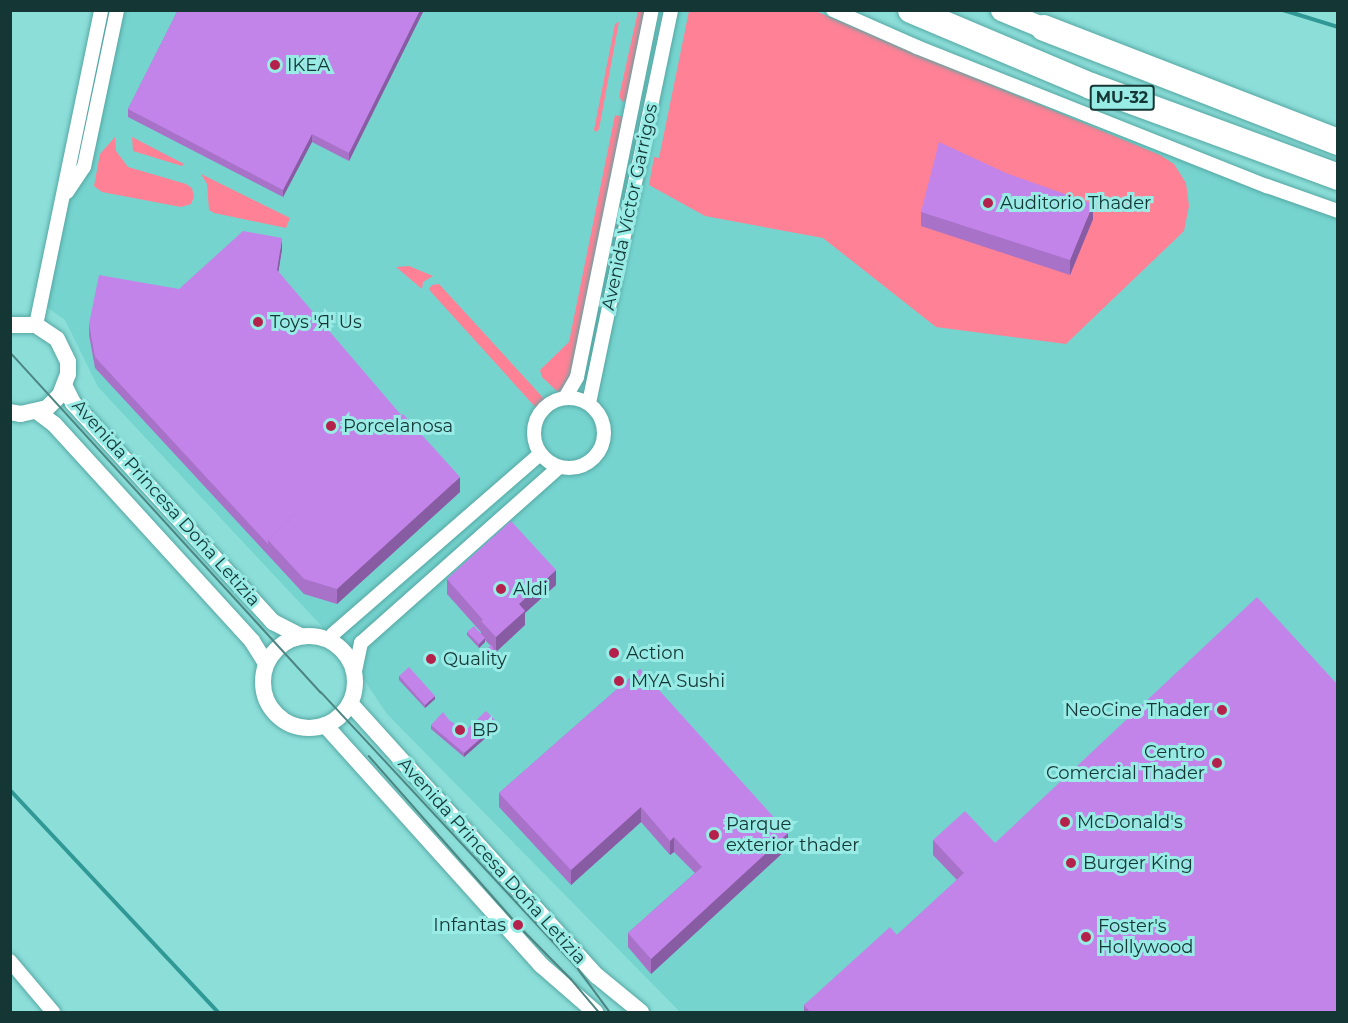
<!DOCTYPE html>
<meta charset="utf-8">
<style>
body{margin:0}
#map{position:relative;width:1348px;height:1023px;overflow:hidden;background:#8cded9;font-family:Montserrat,sans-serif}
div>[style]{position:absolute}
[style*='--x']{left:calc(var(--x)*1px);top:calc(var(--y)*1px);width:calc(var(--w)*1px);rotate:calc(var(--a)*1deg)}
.built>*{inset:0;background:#76d4cf}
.green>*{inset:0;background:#fe8195}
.stream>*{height:4px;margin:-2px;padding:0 2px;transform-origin:2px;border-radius:2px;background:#319995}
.roads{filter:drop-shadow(0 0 2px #55a7a3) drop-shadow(0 0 2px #55a7a3)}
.minor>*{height:14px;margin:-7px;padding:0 7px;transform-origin:7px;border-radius:7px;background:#fff}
.minor>.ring{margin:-7px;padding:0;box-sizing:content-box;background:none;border:14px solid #fff;border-radius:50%}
.tertiary>*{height:16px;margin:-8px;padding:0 8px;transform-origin:8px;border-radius:8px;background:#fff}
.tertiary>.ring{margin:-8px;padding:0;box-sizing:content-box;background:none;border:16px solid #fff;border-radius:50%}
.primary>*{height:21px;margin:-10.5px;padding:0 10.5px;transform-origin:10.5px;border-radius:10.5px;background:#fff}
.motorway>*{height:26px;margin:-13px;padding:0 13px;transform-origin:13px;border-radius:13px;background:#fff}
.tram>*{height:1.5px;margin:-0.75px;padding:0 0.75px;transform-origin:0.75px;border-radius:0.75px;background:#4c8582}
.wall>*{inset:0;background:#a772c8}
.shaded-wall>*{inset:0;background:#885ca3}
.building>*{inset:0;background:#c284e9}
.dots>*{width:16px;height:16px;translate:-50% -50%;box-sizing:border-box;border:3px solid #99ebe6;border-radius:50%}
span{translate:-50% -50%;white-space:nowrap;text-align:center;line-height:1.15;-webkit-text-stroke:6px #99ebe6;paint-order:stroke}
.shield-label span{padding:2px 4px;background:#99ebe6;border:2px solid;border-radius:4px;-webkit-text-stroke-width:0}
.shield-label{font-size:16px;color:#143735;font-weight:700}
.poi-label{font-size:18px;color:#143735}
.left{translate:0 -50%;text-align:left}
.right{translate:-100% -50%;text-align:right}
.street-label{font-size:18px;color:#143735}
.frame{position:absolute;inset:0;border:12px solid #143735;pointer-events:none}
</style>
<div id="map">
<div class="built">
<i style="clip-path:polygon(93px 11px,847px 11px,1050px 96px,1337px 204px,1337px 1012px,680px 1012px,387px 714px,344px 650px,98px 387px,65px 320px,45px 306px)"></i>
</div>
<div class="green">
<i style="clip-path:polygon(813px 10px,1160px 155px,1174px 164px,1186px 183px,1189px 206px,1184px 231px,1066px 344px,936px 327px,823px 238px,705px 216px,649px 185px,654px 157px,659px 158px,689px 11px)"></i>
<i style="clip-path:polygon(638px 11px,647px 11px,628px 98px,623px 102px,619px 97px)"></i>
<i style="clip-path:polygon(619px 22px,599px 129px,596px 132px,594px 130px,615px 24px)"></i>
<i style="clip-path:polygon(615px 115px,624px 117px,570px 382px,561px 395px,542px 377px,540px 370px,569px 342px)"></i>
<i style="clip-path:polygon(115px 137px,116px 151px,128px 167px,186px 184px,192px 188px,194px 197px,191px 204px,181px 207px,102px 192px,94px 186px,100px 154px)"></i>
<i style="clip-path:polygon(132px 137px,184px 164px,182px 166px,133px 151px)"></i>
<i style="clip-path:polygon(201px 174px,290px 218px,286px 228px,214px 213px,209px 210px,207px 184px)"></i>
<i style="clip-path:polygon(409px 266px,433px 276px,423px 282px,422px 289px,396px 267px)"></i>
<i style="clip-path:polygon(439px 284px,547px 402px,538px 410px,432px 293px,429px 289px,432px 285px)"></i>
</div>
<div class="stream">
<i style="--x:1283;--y:10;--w:58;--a:17.2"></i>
<i style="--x:10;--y:790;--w:304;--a:46.9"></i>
</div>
<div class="roads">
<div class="minor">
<i style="--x:833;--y:10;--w:92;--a:23.8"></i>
<i style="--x:917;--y:47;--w:377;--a:21.7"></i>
<i style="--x:1267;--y:186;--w:75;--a:19.4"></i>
<i style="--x:67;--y:192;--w:30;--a:-56"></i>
<i style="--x:84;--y:167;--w:160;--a:-78.1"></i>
<i style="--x:36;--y:325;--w:322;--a:-78.3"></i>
<i class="ring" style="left:534px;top:398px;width:56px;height:56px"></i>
<i style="--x:565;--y:398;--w:24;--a:-60"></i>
<i style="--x:577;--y:377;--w:375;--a:-78.5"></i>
<i style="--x:589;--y:403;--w:401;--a:-78.2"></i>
<i style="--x:331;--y:641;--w:7;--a:-74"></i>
<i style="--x:333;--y:634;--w:274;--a:-41"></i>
<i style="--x:355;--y:671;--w:29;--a:-78"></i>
<i style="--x:361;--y:643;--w:265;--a:-41.6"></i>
<i style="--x:10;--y:961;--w:67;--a:49.9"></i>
</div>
<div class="tertiary">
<i style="--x:10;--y:325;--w:26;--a:0"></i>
<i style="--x:36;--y:325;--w:25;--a:34"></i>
<i style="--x:57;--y:339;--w:25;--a:64"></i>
<i style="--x:68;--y:362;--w:12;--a:90"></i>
<i style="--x:68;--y:374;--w:22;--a:111"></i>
<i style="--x:60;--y:395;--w:18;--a:135"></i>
<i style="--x:47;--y:408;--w:27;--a:167"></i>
<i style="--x:21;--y:414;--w:11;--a:-170"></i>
<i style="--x:65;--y:387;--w:18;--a:63"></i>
<i style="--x:73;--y:403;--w:297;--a:47.6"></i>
<i style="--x:273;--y:622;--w:30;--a:27"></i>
<i style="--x:38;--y:412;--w:20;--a:37"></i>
<i style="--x:54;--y:424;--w:294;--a:47.6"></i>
<i style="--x:252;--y:641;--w:26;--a:58"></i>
<i class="ring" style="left:263px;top:636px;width:76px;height:76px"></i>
<i style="--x:350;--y:703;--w:368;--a:47.9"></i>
<i style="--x:597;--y:976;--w:57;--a:39.3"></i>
<i style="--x:325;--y:725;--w:323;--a:48"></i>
<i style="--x:541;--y:965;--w:72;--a:41"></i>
</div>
<div class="primary">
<i style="--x:1001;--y:10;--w:47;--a:22.7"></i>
</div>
<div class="motorway">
<i style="--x:911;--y:10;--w:195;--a:22.9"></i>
<i style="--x:1091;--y:86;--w:263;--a:20.2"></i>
<i style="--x:1044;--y:28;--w:315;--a:21.2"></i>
</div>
</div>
<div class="tram">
<i style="--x:10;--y:352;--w:461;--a:47.6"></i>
<i style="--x:321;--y:692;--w:379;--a:47.1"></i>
<i style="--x:579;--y:970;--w:52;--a:53.6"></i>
<i style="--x:369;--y:756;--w:225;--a:48.6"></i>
<i style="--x:518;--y:925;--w:76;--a:45.5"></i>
<i style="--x:571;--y:979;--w:43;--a:49.7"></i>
</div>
<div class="wall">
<i style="clip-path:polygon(173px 10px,424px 10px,349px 161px,312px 142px,283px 197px,128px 117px,128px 109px,177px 12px)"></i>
<i style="clip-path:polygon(921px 212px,1093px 219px,1070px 275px,921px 226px)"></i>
<i style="clip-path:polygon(282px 249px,278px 272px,460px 492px,337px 604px,304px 594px,95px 368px,89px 335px,89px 324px)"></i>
<i style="clip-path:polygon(447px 579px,556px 585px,525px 613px,525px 625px,496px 652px,494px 650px,494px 652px,488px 658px,485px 655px,485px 651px,491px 646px,485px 640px,485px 642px,479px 648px,467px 635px,467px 632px,481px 634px,481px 632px,447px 594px)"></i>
<i style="clip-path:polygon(640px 669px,788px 848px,651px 974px,628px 947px,628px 933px,695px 873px,674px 852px,670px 855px,641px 822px,571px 885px,499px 807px,499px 793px)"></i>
<i style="clip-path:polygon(399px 676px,435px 699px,425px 708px,399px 680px)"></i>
<i style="clip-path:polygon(450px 721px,465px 731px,498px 727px,464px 757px,431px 729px,431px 725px)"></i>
<i style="clip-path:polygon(933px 840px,995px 843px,1338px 1012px,804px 1012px,804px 1005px,897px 935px,957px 880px,933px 855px)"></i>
</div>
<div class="shaded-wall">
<i style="clip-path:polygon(420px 10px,424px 10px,349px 161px,349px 153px)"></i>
<i style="clip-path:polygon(312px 134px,312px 142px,283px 197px,283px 190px)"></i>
<i style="clip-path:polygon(1093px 204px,1093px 219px,1070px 275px,1070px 260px)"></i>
<i style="clip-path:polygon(282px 238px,282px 249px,277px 281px,277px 270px)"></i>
<i style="clip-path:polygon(460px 477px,460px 492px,337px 604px,337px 589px)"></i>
<i style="clip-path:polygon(556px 570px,556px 585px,525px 613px,525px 625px,496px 652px,496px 637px,519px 604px)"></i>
<i style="clip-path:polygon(485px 638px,485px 642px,479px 648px,479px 644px)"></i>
<i style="clip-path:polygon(494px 649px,494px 652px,488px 658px,488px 655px)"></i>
<i style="clip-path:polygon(435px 696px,435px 699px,425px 708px,425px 705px)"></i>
<i style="clip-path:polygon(498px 723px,498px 727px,464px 757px,464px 753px)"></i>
<i style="clip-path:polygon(641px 807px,641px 822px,571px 885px,571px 870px)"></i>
<i style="clip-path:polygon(788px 833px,788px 848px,651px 974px,651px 959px)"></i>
<i style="clip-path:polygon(674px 837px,674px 852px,670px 855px,670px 841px)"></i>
</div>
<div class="building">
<i style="clip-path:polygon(178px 10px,420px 10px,349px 153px,312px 134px,283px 190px,128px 109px)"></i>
<i style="clip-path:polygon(939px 142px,1006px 173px,1093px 204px,1070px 260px,921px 212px)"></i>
<i style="clip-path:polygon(243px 231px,282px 238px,277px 270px,402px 416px,268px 540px,268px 544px,95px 357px,89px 324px,99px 275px,179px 289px)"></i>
<i style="clip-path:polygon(403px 414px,460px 477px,337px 589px,304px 579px,268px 540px)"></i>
<i style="clip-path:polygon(511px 521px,556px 570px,519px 604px,525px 611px,496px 637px,481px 621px,483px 620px,447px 579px)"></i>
<i style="clip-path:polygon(1257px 597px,1338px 685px,1338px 1012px,810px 1012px,804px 1005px,890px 927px,897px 935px,964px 873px,933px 840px,965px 811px,995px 843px)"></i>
<i style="clip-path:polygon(474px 626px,485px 638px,479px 644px,467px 632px)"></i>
<i style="clip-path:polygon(491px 645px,494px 649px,488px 655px,485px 651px)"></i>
<i style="clip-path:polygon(409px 667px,435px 696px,425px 705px,399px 676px)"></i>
<i style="clip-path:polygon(640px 669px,788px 833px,651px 959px,628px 933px,702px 867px,674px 837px,670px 841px,641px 807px,571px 870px,499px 793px)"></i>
<i style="clip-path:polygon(486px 711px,498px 723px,464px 753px,431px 725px,443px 712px,450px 721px,465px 731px)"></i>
</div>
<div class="dots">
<i style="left:275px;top:65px;background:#b4224b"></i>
<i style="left:988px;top:203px;background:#b4224b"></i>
<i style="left:258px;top:322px;background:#b4224b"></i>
<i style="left:331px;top:426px;background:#b4224b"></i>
<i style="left:501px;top:589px;background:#b4224b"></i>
<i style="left:614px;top:653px;background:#b4224b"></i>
<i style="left:431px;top:659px;background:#b4224b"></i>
<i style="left:619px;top:681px;background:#b4224b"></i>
<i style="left:1222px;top:710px;background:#b4224b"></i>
<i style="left:460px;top:730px;background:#b4224b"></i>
<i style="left:1217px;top:763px;background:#b4224b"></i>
<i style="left:1065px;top:822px;background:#b4224b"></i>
<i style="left:714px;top:835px;background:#b4224b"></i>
<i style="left:1071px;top:863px;background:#b4224b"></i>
<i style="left:518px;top:925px;background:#b4224b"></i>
<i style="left:1086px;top:937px;background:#b4224b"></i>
</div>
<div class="shield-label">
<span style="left:1122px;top:98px">MU-32</span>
</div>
<div class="poi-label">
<span class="left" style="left:287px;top:65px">IKEA</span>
<span class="left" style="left:1000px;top:203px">Auditorio Thader</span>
<span class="left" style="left:270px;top:322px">Toys 'Я' Us</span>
<span class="left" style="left:343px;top:426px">Porcelanosa</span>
<span class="left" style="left:513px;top:589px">Aldi</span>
<span class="left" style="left:626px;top:653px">Action</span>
<span class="left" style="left:443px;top:659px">Quality</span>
<span class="left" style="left:631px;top:681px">MYA Sushi</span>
<span class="right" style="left:1210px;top:710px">NeoCine Thader</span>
<span class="left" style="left:472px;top:730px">BP</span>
<span class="right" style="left:1205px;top:763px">Centro<br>Comercial Thader</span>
<span class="left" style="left:1077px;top:822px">McDonald's</span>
<span class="left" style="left:726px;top:835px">Parque<br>exterior thader</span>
<span class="left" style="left:1083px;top:863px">Burger King</span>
<span class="right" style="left:506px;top:925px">Infantas</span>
<span class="left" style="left:1098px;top:937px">Foster's<br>Hollywood</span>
</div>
<div class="street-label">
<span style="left:630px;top:207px;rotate:-78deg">Avenida Víctor Garrigos</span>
<span style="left:166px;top:503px;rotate:48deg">Avenida Princesa Doña Letizia</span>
<span style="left:492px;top:861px;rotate:48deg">Avenida Princesa Doña Letizia</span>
</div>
<div class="frame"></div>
</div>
